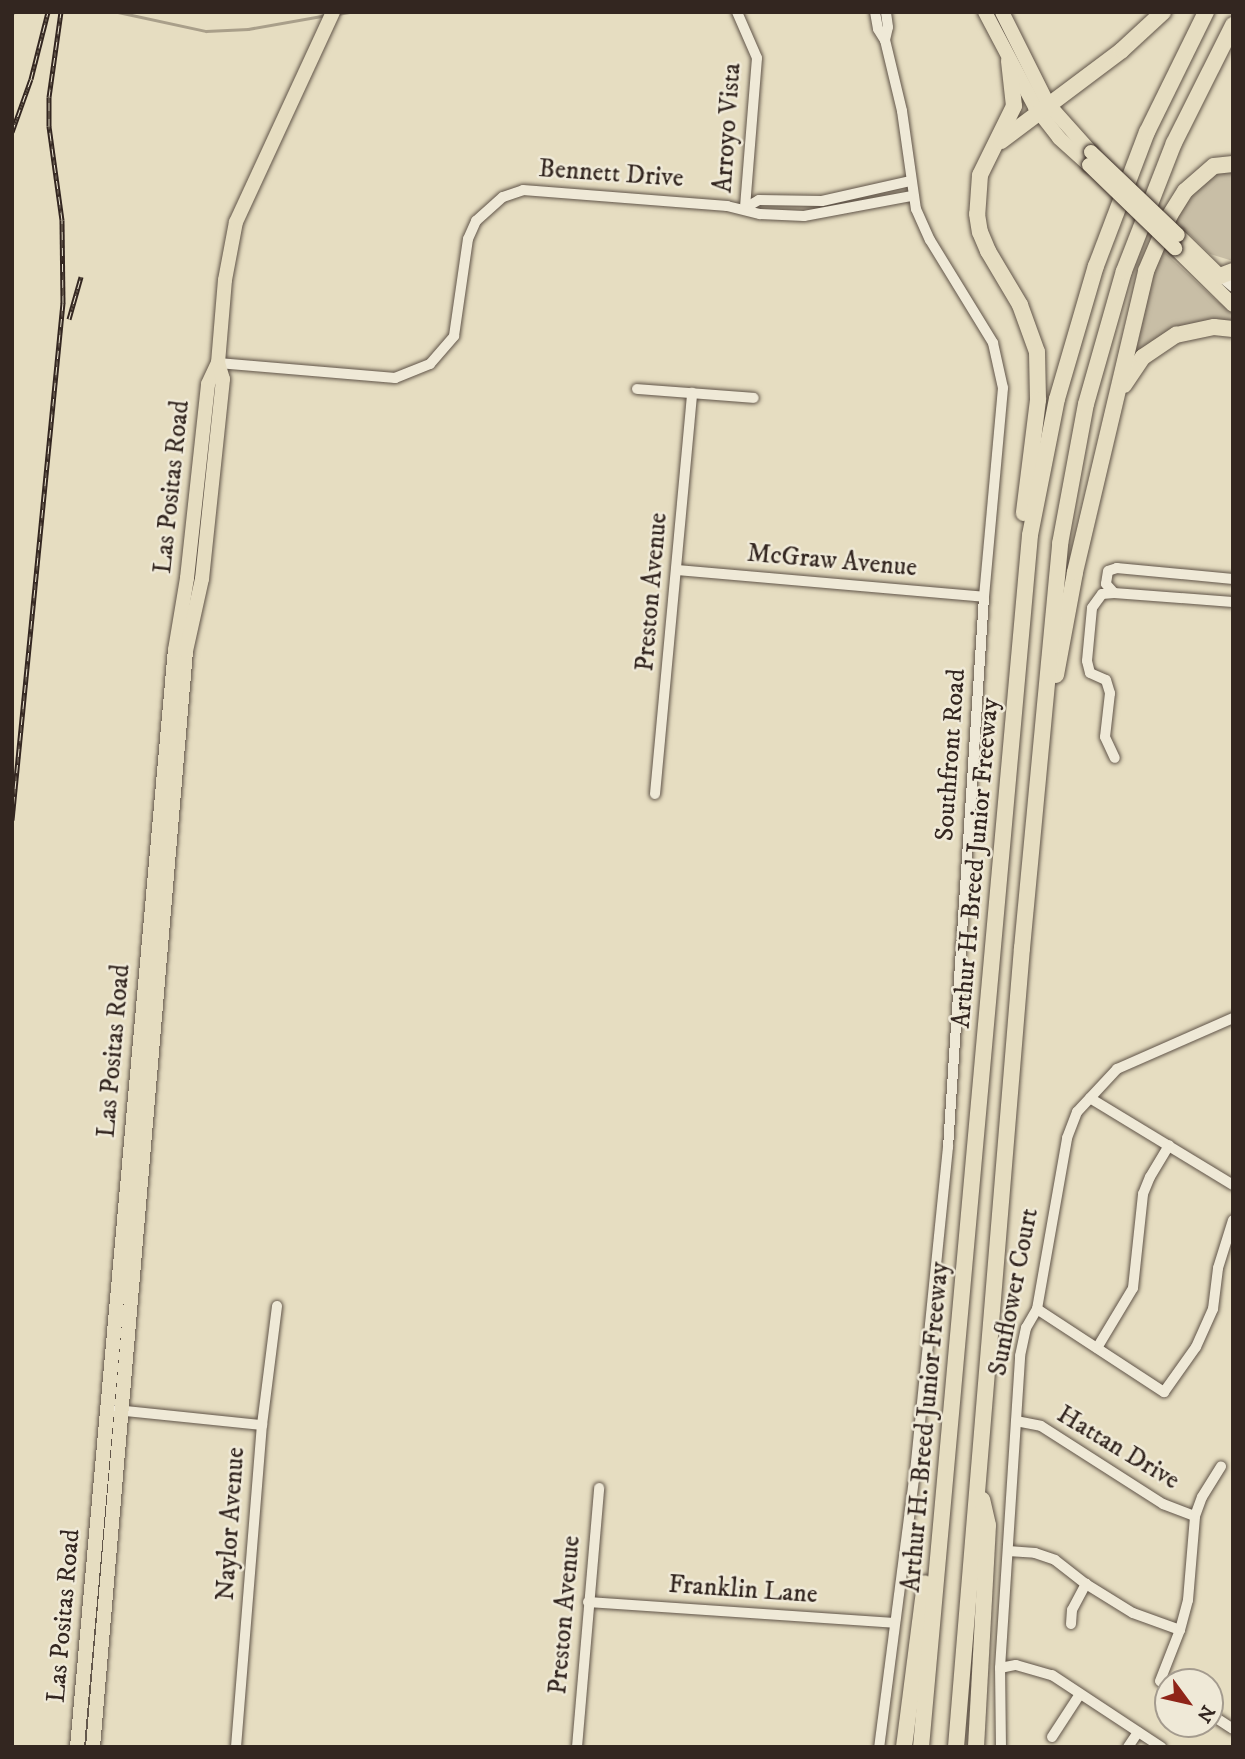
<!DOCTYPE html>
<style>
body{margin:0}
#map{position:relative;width:1245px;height:1759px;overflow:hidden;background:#e6ddc1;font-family:"IM FELL DW Pica",serif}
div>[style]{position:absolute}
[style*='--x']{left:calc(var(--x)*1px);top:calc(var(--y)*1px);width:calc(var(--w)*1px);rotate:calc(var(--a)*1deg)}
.green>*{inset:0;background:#c8bea6}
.stream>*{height:2.5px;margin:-1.25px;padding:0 1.25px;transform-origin:1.25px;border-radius:1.25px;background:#a99f8a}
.roads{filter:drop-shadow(0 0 2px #605448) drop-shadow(0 0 2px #605448)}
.minor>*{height:10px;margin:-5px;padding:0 5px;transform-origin:5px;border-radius:5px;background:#efe9d7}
.major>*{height:14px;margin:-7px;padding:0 7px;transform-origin:7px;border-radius:7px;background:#e6ddc1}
.highway>*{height:16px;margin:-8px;padding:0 8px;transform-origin:8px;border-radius:8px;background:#e6ddc1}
.rail>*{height:5px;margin-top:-2.5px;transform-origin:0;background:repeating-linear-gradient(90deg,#efe9d7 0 8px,#332620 0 16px);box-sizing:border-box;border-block:2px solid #332620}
.bridges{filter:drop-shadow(0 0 2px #332620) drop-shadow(0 0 2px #332620)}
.major-bridge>*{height:14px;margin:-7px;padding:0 7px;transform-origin:7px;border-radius:7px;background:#e6ddc1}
span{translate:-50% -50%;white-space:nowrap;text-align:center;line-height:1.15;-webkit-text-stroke:5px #efe9d7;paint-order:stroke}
.street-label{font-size:26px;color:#332620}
.frame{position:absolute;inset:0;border:14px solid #332620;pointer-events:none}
.north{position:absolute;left:1154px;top:1668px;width:70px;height:70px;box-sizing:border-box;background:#efe9d7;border:2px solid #a49b8e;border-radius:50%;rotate:123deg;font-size:19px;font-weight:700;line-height:28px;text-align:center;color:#332620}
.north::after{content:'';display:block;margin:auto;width:24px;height:32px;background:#8f2418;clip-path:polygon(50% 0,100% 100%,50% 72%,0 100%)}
</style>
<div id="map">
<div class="green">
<i style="clip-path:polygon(1233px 168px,1233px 261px,1210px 254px,1173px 218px,1182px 203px,1212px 172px)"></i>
<i style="clip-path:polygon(1159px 247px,1217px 301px,1233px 311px,1233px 322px,1216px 319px,1177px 328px,1123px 383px)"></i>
</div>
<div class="stream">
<i style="--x:118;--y:12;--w:90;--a:12.2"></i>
<i style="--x:206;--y:31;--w:42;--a:-2.7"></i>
<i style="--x:248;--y:29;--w:80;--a:-10"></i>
<i style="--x:12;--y:14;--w:3;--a:-45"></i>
<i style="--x:337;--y:14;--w:12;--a:-9"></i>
</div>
<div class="roads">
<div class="minor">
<i style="--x:737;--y:12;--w:50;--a:66.5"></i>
<i style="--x:757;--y:58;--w:150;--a:94.6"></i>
<i style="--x:875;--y:12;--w:17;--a:80"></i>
<i style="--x:878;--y:29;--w:13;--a:58"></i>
<i style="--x:885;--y:40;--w:73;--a:76.5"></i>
<i style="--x:902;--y:111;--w:99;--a:81.9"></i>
<i style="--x:916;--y:209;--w:34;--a:66"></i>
<i style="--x:930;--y:240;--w:121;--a:58.5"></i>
<i style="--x:993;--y:343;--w:46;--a:77.5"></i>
<i style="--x:1003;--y:388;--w:210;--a:95.2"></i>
<i style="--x:984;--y:597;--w:551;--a:93.74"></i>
<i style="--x:948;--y:1147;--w:334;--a:95.8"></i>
<i style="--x:914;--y:1479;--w:270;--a:97.4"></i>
<i style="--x:885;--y:40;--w:13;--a:-77"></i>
<i style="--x:888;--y:27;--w:15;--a:-98"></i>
<i style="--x:745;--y:208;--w:16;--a:-30"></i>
<i style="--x:759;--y:200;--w:63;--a:0.9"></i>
<i style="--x:822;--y:201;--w:90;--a:-12.8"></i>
<i style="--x:1220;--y:276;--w:17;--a:40"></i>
<i style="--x:218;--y:363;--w:178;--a:4.8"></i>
<i style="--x:395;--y:378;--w:38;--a:-22"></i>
<i style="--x:430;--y:364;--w:37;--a:-49"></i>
<i style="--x:454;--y:336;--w:98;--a:-81.8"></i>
<i style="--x:468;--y:239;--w:20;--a:-66"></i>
<i style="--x:476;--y:221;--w:36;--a:-42"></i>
<i style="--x:503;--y:197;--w:21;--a:-19"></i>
<i style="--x:523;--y:190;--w:205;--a:4.5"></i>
<i style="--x:727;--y:206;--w:34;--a:14"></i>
<i style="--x:760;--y:214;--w:44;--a:2.6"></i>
<i style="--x:804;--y:216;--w:110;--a:-10.5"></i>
<i style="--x:637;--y:389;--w:117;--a:4.4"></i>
<i style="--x:677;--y:570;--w:308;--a:5"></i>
<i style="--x:1233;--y:579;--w:117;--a:-174.6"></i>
<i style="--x:1117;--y:568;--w:9;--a:162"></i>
<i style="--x:1108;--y:571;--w:13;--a:99"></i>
<i style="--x:1106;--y:584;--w:12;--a:48"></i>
<i style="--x:1114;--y:593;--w:119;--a:4.3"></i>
<i style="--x:1114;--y:593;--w:12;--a:175"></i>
<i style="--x:1102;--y:594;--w:17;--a:126"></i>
<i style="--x:1092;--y:608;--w:53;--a:95.4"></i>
<i style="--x:1087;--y:661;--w:12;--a:76"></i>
<i style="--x:1090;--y:673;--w:17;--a:24"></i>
<i style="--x:1106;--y:680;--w:14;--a:73"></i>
<i style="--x:1110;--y:693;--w:44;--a:96.5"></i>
<i style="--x:1105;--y:737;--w:23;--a:65"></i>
<i style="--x:655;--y:794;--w:403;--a:-84.7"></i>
<i style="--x:1090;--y:1098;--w:167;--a:31.3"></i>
<i style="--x:1037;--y:1309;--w:152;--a:33.2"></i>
<i style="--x:1164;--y:1392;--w:55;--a:-54.6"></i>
<i style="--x:1196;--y:1347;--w:42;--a:-65.9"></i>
<i style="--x:1213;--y:1309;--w:41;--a:-83"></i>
<i style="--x:1218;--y:1268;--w:50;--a:-72.6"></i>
<i style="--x:1097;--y:1348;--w:70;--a:-59"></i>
<i style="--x:1133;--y:1288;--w:95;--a:-83.9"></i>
<i style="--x:1143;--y:1194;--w:18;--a:-68"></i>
<i style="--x:1150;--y:1177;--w:37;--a:-59"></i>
<i style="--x:116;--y:1410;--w:147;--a:5.9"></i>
<i style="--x:1016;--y:1421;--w:25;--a:11"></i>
<i style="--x:1041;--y:1426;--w:145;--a:32.6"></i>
<i style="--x:1163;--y:1504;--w:34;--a:21"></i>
<i style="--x:1008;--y:1551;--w:27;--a:4"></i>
<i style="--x:1035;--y:1553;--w:21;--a:19"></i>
<i style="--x:1055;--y:1560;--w:39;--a:38"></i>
<i style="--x:1086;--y:1584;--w:55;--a:31.7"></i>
<i style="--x:1133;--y:1613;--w:50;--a:19.9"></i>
<i style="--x:588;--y:1602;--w:307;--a:3.9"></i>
<i style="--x:1071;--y:1624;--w:14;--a:-86"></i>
<i style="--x:1072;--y:1610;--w:30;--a:-62"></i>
<i style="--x:1000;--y:1668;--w:16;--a:-11"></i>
<i style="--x:1016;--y:1665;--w:37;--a:16"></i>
<i style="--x:1052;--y:1675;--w:131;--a:33.4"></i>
<i style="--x:1168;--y:1686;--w:9;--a:-148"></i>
<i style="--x:1160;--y:1681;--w:55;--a:-68.6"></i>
<i style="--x:1180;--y:1630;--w:31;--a:-75"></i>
<i style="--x:1188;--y:1600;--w:84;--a:-85.2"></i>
<i style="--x:1195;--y:1516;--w:20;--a:-70"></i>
<i style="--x:1202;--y:1497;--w:36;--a:-58"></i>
<i style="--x:1210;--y:1714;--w:27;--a:33"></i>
<i style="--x:1052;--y:1737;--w:51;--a:-56.9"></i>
<i style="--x:236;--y:1747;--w:323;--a:-85.4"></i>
<i style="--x:262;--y:1425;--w:120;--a:-82.8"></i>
<i style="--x:577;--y:1747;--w:260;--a:-85.1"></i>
<i style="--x:1001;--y:1747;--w:79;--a:-90.7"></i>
<i style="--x:1000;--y:1668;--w:313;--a:-86.3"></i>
<i style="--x:1020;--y:1356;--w:29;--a:-78"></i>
<i style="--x:1026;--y:1328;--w:22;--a:-60"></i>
<i style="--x:1037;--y:1309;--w:174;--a:-80"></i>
<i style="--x:1067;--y:1138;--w:28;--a:-69"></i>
<i style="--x:1077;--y:1112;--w:59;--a:-47.1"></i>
<i style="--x:1117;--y:1069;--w:127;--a:-23.7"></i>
<i style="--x:1128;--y:1747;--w:18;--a:-56"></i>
</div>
<div class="major">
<i style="--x:985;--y:12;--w:107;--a:62.2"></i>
<i style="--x:1035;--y:107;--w:39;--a:52"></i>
<i style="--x:1059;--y:138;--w:40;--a:42"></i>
<i style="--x:1002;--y:12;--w:103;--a:63.4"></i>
<i style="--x:1048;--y:104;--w:64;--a:48.1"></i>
<i style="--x:1178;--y:235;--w:59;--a:44.3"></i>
<i style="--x:1175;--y:248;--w:81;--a:44.5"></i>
<i style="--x:77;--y:1747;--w:1101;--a:-84.9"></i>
<i style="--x:175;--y:650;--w:73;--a:-80.5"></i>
<i style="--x:187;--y:578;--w:195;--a:-83.8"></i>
<i style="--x:208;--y:384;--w:23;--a:-65"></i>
<i style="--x:218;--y:363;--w:83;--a:-85.2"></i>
<i style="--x:225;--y:280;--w:59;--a:-79.3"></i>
<i style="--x:236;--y:222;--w:231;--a:-65.2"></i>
<i style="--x:93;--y:1747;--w:1100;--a:-85.15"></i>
<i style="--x:186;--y:651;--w:74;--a:-77.5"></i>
<i style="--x:202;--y:579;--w:201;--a:-84"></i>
<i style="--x:223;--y:379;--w:17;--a:-107"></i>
</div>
<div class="highway">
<i style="--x:1009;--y:61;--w:45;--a:83.7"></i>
<i style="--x:1014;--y:106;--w:77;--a:116.2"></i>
<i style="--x:980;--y:175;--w:39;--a:94"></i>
<i style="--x:977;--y:214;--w:18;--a:81"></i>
<i style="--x:980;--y:232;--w:21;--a:67"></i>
<i style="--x:988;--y:251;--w:63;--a:59.3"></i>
<i style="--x:1020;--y:305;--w:50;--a:70.1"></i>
<i style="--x:1037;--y:352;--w:48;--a:88.8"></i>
<i style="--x:1038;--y:400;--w:114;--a:97.1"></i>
<i style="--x:1001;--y:141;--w:151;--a:-36.9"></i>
<i style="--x:1122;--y:50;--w:56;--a:-42.8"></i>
<i style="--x:1220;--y:276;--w:14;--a:-21"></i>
<i style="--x:1124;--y:385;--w:34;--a:-56"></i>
<i style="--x:1143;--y:357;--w:40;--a:-34"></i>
<i style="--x:1176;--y:335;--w:39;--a:-12"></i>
<i style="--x:1214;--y:327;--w:19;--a:6"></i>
<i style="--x:1056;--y:675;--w:105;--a:-79.5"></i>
<i style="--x:1075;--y:572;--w:309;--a:-76.7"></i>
<i style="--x:1146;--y:271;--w:61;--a:-66.8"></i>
<i style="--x:1170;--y:215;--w:28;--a:-58"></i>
<i style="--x:1185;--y:191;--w:38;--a:-41"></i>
<i style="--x:1214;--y:166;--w:19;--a:-6"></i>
<i style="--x:904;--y:1747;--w:165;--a:-82.7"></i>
<i style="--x:921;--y:1747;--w:1217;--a:-84.86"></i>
<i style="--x:1030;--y:535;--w:139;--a:-78.8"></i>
<i style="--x:1057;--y:399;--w:139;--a:-73.7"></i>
<i style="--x:1096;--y:266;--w:143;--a:-69.2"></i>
<i style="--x:1147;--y:132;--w:134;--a:-63.8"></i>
<i style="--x:956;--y:1747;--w:802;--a:-85.28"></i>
<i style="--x:1022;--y:948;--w:406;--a:-84.6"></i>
<i style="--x:1060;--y:544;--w:142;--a:-79.5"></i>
<i style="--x:1086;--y:404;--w:138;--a:-74.1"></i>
<i style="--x:1124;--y:271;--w:137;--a:-68.7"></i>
<i style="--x:1174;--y:143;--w:132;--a:-63.4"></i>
<i style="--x:976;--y:1747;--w:222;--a:-86.9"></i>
<i style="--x:988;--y:1525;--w:26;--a:-103"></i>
</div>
</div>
<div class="rail">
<i style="--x:12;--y:132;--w:56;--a:-70.3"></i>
<i style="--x:31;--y:79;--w:69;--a:-75.8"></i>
<i style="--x:69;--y:319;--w:44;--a:-74.1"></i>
<i style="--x:12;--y:820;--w:520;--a:-84.37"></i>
<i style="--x:63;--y:303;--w:83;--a:-90.7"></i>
<i style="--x:62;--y:220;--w:95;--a:-97.9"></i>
<i style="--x:49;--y:126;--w:29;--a:-90"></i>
<i style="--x:49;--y:97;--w:86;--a:-82"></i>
</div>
<div class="bridges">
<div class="major-bridge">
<i style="--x:1091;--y:152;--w:120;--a:43.7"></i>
<i style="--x:1089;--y:165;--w:120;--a:44"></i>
</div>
</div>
<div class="street-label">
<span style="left:728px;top:128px;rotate:-86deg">Arroyo Vista</span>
<span style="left:611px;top:174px;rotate:4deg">Bennett Drive</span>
<span style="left:172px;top:487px;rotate:-84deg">Las Positas Road</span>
<span style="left:832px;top:561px;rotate:5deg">McGraw Avenue</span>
<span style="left:652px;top:592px;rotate:-85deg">Preston Avenue</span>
<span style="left:951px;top:755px;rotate:-86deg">Southfront Road</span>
<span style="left:976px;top:863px;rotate:-85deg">Arthur H. Breed Junior Freeway</span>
<span style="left:114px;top:1051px;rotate:-85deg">Las Positas Road</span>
<span style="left:1014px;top:1292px;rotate:-79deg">Sunflower Court</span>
<span style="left:926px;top:1427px;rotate:-85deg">Arthur H. Breed Junior Freeway</span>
<span style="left:1118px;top:1448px;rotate:31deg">Hattan Drive</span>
<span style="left:231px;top:1524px;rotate:-86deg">Naylor Avenue</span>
<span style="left:743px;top:1590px;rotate:4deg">Franklin Lane</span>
<span style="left:565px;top:1615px;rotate:-85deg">Preston Avenue</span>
<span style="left:64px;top:1616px;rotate:-85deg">Las Positas Road</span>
</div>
<div class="frame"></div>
<div class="north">N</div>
</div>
